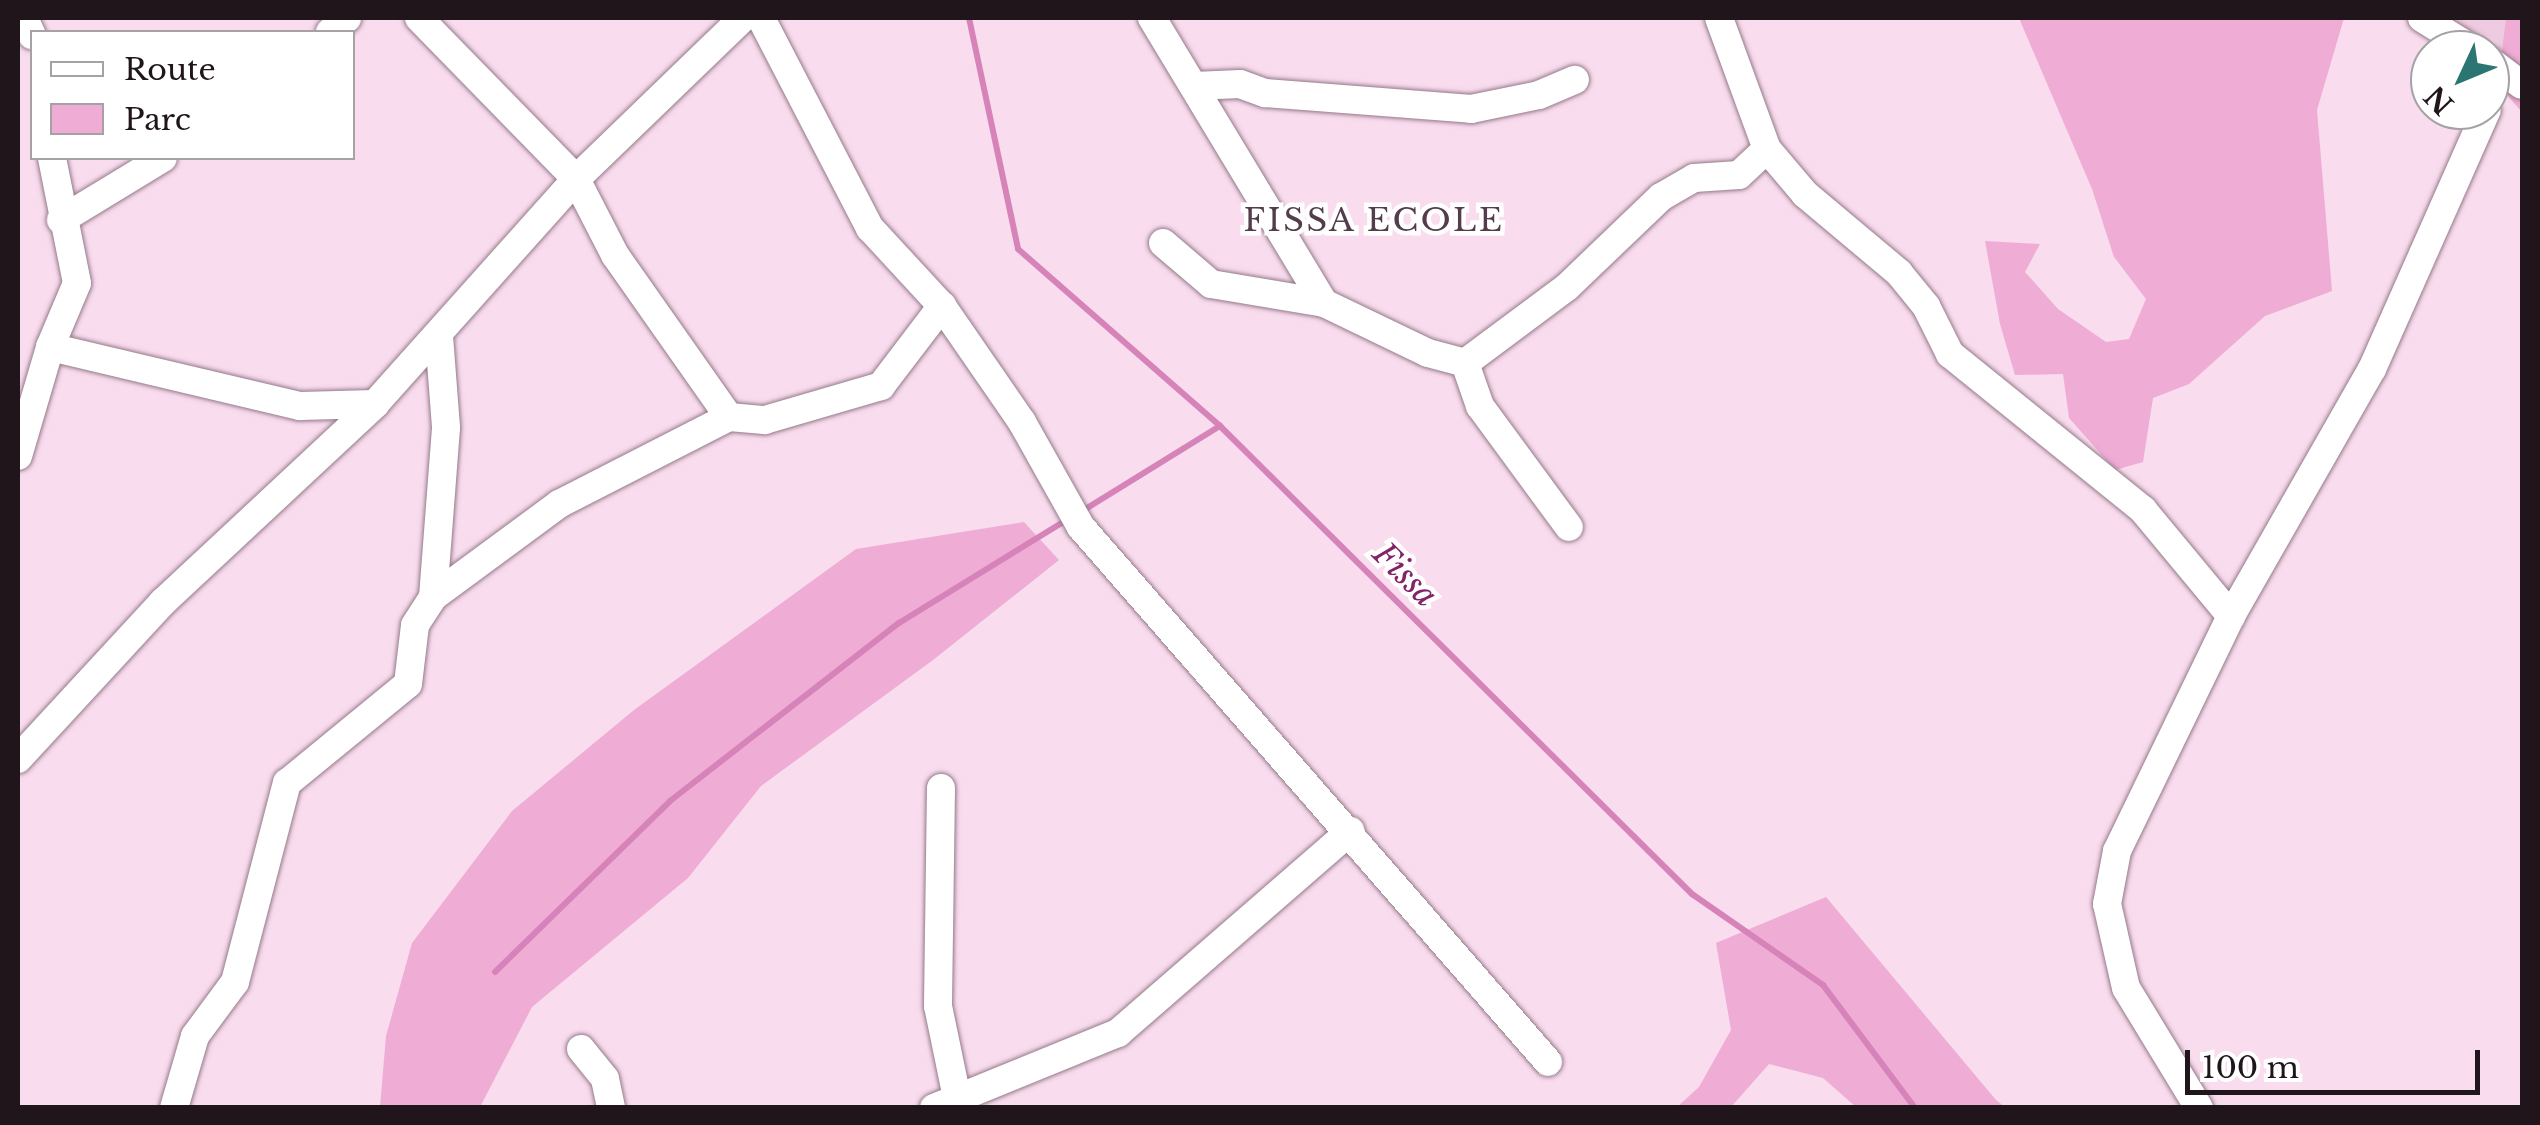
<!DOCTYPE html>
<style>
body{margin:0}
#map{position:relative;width:2540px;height:1125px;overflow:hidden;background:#f9dcee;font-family:"Libre Baskerville",serif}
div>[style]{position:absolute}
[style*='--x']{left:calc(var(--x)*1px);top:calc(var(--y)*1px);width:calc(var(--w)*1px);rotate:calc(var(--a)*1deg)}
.built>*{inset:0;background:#eecbe0}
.green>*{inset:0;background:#efacd5}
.stream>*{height:6px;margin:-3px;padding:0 3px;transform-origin:3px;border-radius:3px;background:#d583b8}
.roads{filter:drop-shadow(0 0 2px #947a89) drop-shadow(0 0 2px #947a89)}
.minor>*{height:28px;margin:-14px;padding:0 14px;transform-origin:14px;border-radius:14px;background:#fff}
span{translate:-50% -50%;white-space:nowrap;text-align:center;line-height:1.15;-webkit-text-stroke:9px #fff;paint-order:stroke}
.neighbourhood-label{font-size:32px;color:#543d4b;letter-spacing:2.5px}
.water-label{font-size:32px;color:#832368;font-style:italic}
.frame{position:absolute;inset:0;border:20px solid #1f151b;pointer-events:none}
.legend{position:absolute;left:30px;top:30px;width:325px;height:130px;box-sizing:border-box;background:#fff;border:2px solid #a5a1a4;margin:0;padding:12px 18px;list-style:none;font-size:30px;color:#1f151b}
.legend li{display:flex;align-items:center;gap:20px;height:50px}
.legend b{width:50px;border:2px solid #a5a1a4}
.north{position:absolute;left:2410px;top:30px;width:100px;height:100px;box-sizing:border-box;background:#fff;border:2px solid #a5a1a4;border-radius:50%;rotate:226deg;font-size:28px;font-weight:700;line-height:40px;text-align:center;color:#1f151b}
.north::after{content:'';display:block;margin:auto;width:35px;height:45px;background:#2b7572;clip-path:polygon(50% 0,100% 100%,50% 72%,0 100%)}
.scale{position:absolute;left:2185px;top:1050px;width:295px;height:45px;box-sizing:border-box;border:5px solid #1f151b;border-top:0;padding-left:12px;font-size:30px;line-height:35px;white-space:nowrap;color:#1f151b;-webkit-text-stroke:8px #fff;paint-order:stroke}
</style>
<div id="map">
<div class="built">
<i style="clip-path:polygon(2449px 18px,2522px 18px,2522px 62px)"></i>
</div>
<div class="green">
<i style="clip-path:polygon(2019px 18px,2344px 18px,2317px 110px,2332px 291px,2265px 316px,2189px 384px,2153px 398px,2143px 462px,2115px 470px,2069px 418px,2063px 374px,2015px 375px,2000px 324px,1985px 241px,2040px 244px,2025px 272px,2058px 309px,2106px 342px,2129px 339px,2146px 299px,2114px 257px,2092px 189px)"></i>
<i style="clip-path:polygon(2506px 18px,2522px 18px,2522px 112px,2498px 85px)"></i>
<i style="clip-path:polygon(1024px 522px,1059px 560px,933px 660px,761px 786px,688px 878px,532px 1007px,480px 1107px,380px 1107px,386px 1036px,412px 943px,512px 811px,634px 710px,856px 549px)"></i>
<i style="clip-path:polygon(1826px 897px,1996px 1100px,2005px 1107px,1856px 1107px,1823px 1078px,1769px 1064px,1731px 1107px,1677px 1107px,1699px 1087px,1731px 1030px,1716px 943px)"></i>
</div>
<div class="stream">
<i style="--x:969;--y:18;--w:236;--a:78"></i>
<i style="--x:1018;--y:249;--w:269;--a:41.2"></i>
<i style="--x:1220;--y:426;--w:665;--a:44.76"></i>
<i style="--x:1692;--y:894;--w:160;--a:34.8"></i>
<i style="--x:1823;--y:985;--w:154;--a:53.2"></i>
<i style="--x:1079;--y:513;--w:166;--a:-31.7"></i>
<i style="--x:495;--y:972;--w:245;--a:-44.3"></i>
<i style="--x:670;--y:801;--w:290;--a:-37.9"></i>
<i style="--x:899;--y:623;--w:198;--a:-31.6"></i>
</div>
<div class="roads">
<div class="minor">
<i style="--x:24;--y:18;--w:19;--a:65"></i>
<i style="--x:419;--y:18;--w:225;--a:45.7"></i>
<i style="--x:576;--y:179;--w:85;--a:62.8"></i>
<i style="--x:615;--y:255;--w:198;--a:54.9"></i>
<i style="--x:729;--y:417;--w:36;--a:5"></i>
<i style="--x:765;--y:420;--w:121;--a:-16.3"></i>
<i style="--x:881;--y:386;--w:101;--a:-52.7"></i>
<i style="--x:761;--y:18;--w:237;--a:62.6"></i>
<i style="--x:870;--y:228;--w:106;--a:47.3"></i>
<i style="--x:942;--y:306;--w:141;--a:55.4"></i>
<i style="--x:1022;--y:422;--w:120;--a:60.7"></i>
<i style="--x:1081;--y:527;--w:710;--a:48.88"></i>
<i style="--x:1152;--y:18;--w:333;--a:58.9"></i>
<i style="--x:1719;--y:18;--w:140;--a:69.9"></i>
<i style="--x:1767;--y:149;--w:59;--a:49.8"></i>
<i style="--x:1805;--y:194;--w:123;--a:40"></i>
<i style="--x:1899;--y:273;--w:43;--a:50.7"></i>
<i style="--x:1926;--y:306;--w:54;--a:63.4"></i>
<i style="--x:1950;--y:354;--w:248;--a:38.9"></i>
<i style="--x:2143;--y:510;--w:138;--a:50.3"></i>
<i style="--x:2422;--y:18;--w:61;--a:31.6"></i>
<i style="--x:330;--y:32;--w:22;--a:-39"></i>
<i style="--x:2490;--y:61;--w:40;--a:37"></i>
<i style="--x:1194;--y:86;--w:46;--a:-2.5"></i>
<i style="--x:1240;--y:84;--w:27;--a:20"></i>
<i style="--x:1265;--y:93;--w:207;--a:4.4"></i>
<i style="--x:1471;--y:109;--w:69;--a:-11.6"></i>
<i style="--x:1539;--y:95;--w:39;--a:-23"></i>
<i style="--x:61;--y:220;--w:119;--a:-31.3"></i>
<i style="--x:1163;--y:243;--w:63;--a:40.5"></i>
<i style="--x:1211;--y:284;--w:115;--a:9.5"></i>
<i style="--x:1324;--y:303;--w:115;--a:25.7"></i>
<i style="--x:1428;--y:353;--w:38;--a:15"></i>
<i style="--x:1465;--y:363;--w:127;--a:-36.7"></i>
<i style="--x:1567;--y:287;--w:130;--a:-43.8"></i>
<i style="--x:1661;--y:197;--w:38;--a:-30"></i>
<i style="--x:1694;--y:178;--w:45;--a:-3.8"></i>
<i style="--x:1739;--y:175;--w:38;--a:-43"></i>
<i style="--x:50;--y:347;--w:257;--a:13.3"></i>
<i style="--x:300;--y:406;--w:75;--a:-1.5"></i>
<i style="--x:375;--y:404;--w:302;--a:-48.2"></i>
<i style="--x:576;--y:179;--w:232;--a:-44"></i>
<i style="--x:1465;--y:363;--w:46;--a:70.8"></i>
<i style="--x:1480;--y:406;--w:150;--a:53.7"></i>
<i style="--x:18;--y:456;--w:114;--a:-73.6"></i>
<i style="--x:50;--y:347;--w:69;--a:-67.1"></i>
<i style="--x:77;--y:283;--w:127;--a:-101.3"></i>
<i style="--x:433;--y:597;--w:170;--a:-85.6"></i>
<i style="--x:446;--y:427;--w:90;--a:-94.4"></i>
<i style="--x:18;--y:759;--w:214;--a:-47.3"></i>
<i style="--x:163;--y:602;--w:290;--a:-43"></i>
<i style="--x:941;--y:788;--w:218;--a:90.8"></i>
<i style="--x:938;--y:1006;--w:94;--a:78.3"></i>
<i style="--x:581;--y:1049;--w:38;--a:51"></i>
<i style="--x:605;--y:1079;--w:30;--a:78"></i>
<i style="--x:174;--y:1108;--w:75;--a:-73.7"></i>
<i style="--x:195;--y:1036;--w:67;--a:-53.5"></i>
<i style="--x:235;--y:982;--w:206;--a:-75.4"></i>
<i style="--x:287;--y:783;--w:156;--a:-39.3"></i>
<i style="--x:408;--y:684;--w:59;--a:-83.2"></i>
<i style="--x:415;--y:625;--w:33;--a:-57"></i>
<i style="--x:433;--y:597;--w:157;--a:-36.4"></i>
<i style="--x:559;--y:504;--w:191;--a:-27.1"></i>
<i style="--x:934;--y:1108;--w:199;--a:-22.2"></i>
<i style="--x:1118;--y:1033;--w:308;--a:-41"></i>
<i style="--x:2199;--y:1108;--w:140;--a:-121.3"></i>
<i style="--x:2126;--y:988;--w:86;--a:-102.7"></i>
<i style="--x:2107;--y:904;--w:54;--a:-79.3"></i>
<i style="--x:2117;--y:851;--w:261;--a:-64.1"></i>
<i style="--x:2231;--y:616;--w:284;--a:-60.3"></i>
<i style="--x:2372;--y:369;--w:283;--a:-66.1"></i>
</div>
</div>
<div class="neighbourhood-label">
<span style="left:1374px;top:220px">FISSA ECOLE</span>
</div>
<div class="water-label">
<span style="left:1405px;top:575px;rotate:45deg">Fissa</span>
</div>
<div class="frame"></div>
<ul class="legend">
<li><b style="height:12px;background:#fff"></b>Route</li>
<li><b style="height:28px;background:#efacd5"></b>Parc</li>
</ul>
<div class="north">N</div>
<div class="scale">100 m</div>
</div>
